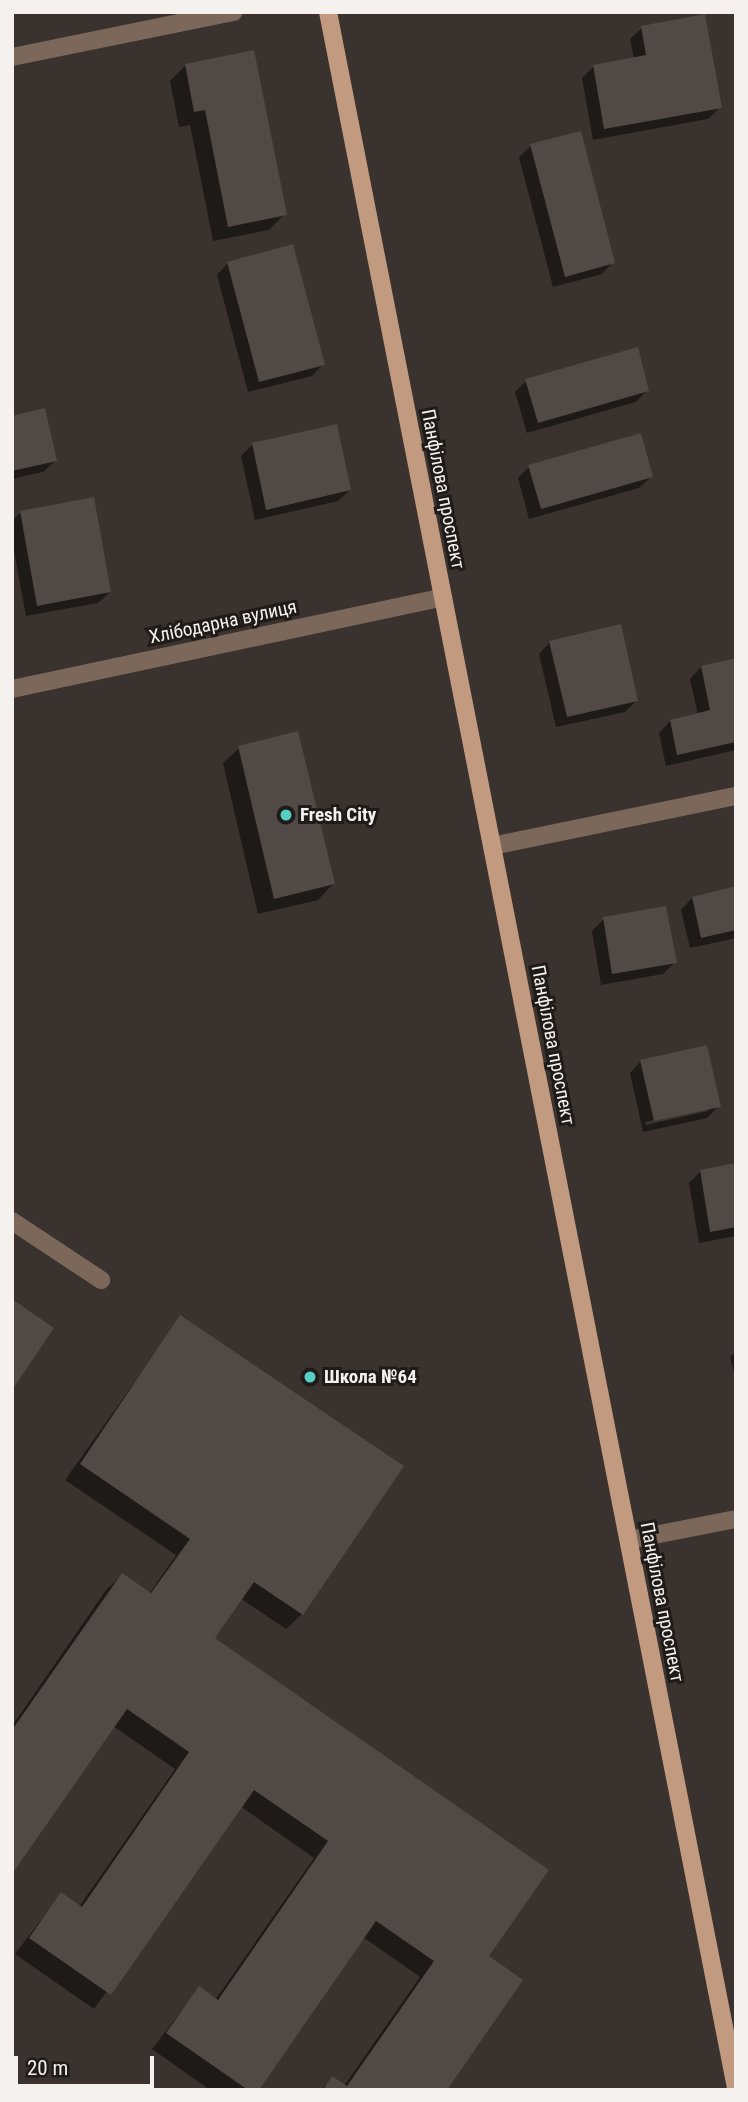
<!DOCTYPE html>
<meta charset="utf-8">
<style>
body{margin:0}
#map{position:relative;width:748px;height:2102px;overflow:hidden;background:#39322e;font-family:"Roboto Condensed",sans-serif}
div>[style]{position:absolute}
[style*='--x']{left:calc(var(--x)*1px);top:calc(var(--y)*1px);width:calc(var(--w)*1px);rotate:calc(var(--a)*1deg)}
.shadow>*{inset:0;background:#0007}
.building>*{inset:0;background:#504945}
.minor>*{height:18px;margin:-9px;padding:0 9px;transform-origin:9px;border-radius:9px;background:#7b685a}
.major>*{height:18px;margin:-9px;padding:0 9px;transform-origin:9px;border-radius:9px;background:#c19a7f}
.dots>*{width:19px;height:19px;translate:-50% -50%;box-sizing:border-box;border:4px solid #1e1b19;border-radius:50%}
span{translate:-50% -50%;white-space:nowrap;text-align:center;line-height:1.15;-webkit-text-stroke:6px #1e1b19;paint-order:stroke}
.street-label{font-size:19px;color:#f5f1ee}
.poi-label{font-size:19px;color:#f5f1ee;font-weight:700}
.left{translate:0 -50%;text-align:left}
.frame{position:absolute;inset:0;border:14px solid #f5f1ee;pointer-events:none}
.scale{position:absolute;left:14px;top:2056px;width:140px;height:32px;box-sizing:border-box;border:4px solid #f5f1ee;border-top:0;padding-left:9px;font-size:21px;line-height:24px;white-space:nowrap;color:#f5f1ee;-webkit-text-stroke:5px #1e1b19;paint-order:stroke}
</style>
<div id="map">
<div class="shadow">
<i style="clip-path:polygon(642px 28px,720px 107px,708px 119px,593px 140px,582px 78px,594px 66px,634px 59px,630px 39px)"></i>
<i style="clip-path:polygon(186px 65px,285px 214px,269px 230px,213px 241px,190px 125px,179px 127px,170px 81px)"></i>
<i style="clip-path:polygon(531px 146px,613px 262px,602px 274px,553px 287px,519px 157px)"></i>
<i style="clip-path:polygon(228px 263px,323px 364px,312px 376px,248px 392px,217px 275px)"></i>
<i style="clip-path:polygon(526px 381px,647px 390px,636px 402px,527px 433px,515px 392px)"></i>
<i style="clip-path:polygon(12px 418px,55px 461px,43px 472px,12px 479px)"></i>
<i style="clip-path:polygon(252px 445px,350px 490px,338px 501px,255px 520px,241px 456px)"></i>
<i style="clip-path:polygon(529px 467px,651px 477px,639px 488px,529px 519px,518px 478px)"></i>
<i style="clip-path:polygon(21px 512px,110px 592px,98px 603px,26px 616px,12px 540px,12px 521px)"></i>
<i style="clip-path:polygon(550px 642px,637px 700px,625px 712px,556px 727px,539px 654px)"></i>
<i style="clip-path:polygon(736px 659px,736px 750px,666px 766px,659px 733px,670px 721px,698px 715px,690px 679px,701px 667px)"></i>
<i style="clip-path:polygon(239px 748px,333px 884px,318px 900px,258px 914px,223px 763px)"></i>
<i style="clip-path:polygon(736px 888px,736px 938px,690px 948px,681px 910px,692px 898px)"></i>
<i style="clip-path:polygon(604px 919px,675px 962px,663px 974px,601px 985px,592px 931px)"></i>
<i style="clip-path:polygon(evenodd,641px 1061px,719px 1106px,707px 1118px,643px 1132px,630px 1073px,641px 1061px,708px 1108px,708px 1111px,646px 1125px,645px 1122px,708px 1108px)"></i>
<i style="clip-path:polygon(736px 1165px,736px 1236px,699px 1243px,689px 1183px,701px 1171px)"></i>
<i style="clip-path:polygon(181px 1317px,302px 1614px,286px 1629px,240px 1598px,213px 1638px,486px 1957px,445px 2090px,321px 2090px,333px 2078px,344px 2086px,420px 1977px,363px 1937px,257px 2090px,210px 2090px,152px 2049px,199px 1988px,215px 2000px,314px 1858px,240px 1806px,94px 2009px,15px 1954px,61px 1894px,79px 1907px,175px 1769px,113px 1726px,12px 1871px,12px 1726px,106px 1590px,122px 1575px,149px 1594px,176px 1555px,65px 1480px)"></i>
<i style="clip-path:polygon(736px 1352px,736px 1380px,730px 1357px)"></i>
</div>
<div class="building">
<i style="clip-path:polygon(705px 14px,722px 108px,604px 129px,593px 65px,646px 55px,641px 26px)"></i>
<i style="clip-path:polygon(254px 50px,287px 215px,228px 227px,205px 110px,194px 112px,185px 64px)"></i>
<i style="clip-path:polygon(581px 131px,615px 263px,565px 277px,530px 144px)"></i>
<i style="clip-path:polygon(293px 244px,325px 365px,259px 382px,227px 262px)"></i>
<i style="clip-path:polygon(638px 347px,649px 391px,538px 423px,525px 379px)"></i>
<i style="clip-path:polygon(45px 408px,57px 461px,12px 471px,12px 416px)"></i>
<i style="clip-path:polygon(337px 424px,351px 490px,266px 510px,252px 443px)"></i>
<i style="clip-path:polygon(641px 433px,653px 477px,541px 509px,528px 465px)"></i>
<i style="clip-path:polygon(94px 497px,111px 592px,37px 606px,20px 511px)"></i>
<i style="clip-path:polygon(621px 624px,638px 701px,567px 717px,549px 641px)"></i>
<i style="clip-path:polygon(736px 658px,736px 742px,677px 755px,670px 720px,710px 710px,701px 666px)"></i>
<i style="clip-path:polygon(298px 731px,335px 884px,274px 899px,238px 746px)"></i>
<i style="clip-path:polygon(736px 886px,736px 930px,701px 938px,692px 897px)"></i>
<i style="clip-path:polygon(666px 906px,677px 963px,612px 974px,603px 917px)"></i>
<i style="clip-path:polygon(707px 1045px,721px 1107px,654px 1121px,640px 1060px)"></i>
<i style="clip-path:polygon(736px 1163px,736px 1227px,710px 1232px,700px 1170px)"></i>
<i style="clip-path:polygon(12px 1299px,54px 1328px,12px 1390px)"></i>
<i style="clip-path:polygon(180px 1315px,404px 1466px,303px 1615px,254px 1582px,215px 1638px,549px 1870px,489px 1956px,523px 1980px,447px 2090px,323px 2090px,332px 2076px,347px 2086px,434px 1961px,376px 1921px,259px 2090px,248px 2090px,166px 2033px,199px 1986px,218px 2000px,328px 1841px,254px 1790px,111px 1995px,29px 1938px,61px 1892px,82px 1907px,189px 1752px,127px 1709px,12px 1874px,12px 1730px,122px 1573px,151px 1593px,190px 1539px,80px 1464px)"></i>
</div>
<div class="minor">
<i style="--x:12;--y:57;--w:226;--a:-11.5"></i>
<i style="--x:12;--y:689;--w:441;--a:-12"></i>
<i style="--x:492;--y:846;--w:249;--a:-11.6"></i>
<i style="--x:12;--y:1221;--w:107;--a:33.5"></i>
<i style="--x:629;--y:1540;--w:109;--a:-11.1"></i>
</div>
<div class="major">
<i style="--x:328;--y:12;--w:2115;--a:78.88"></i>
</div>
<div class="dots">
<i style="left:286px;top:815px;background:#56cec4"></i>
<i style="left:310px;top:1377px;background:#56cec4"></i>
</div>
<div class="street-label">
<span style="left:443px;top:489px;rotate:79deg">Панфілова проспект</span>
<span style="left:223px;top:622px;rotate:-12deg">Хлібодарна вулиця</span>
<span style="left:553px;top:1045px;rotate:79deg">Панфілова проспект</span>
<span style="left:662px;top:1602px;rotate:79deg">Панфілова проспект</span>
</div>
<div class="poi-label">
<span class="left" style="left:300px;top:815px">Fresh City</span>
<span class="left" style="left:324px;top:1377px">Школа №64</span>
</div>
<div class="frame"></div>
<div class="scale">20 m</div>
</div>
